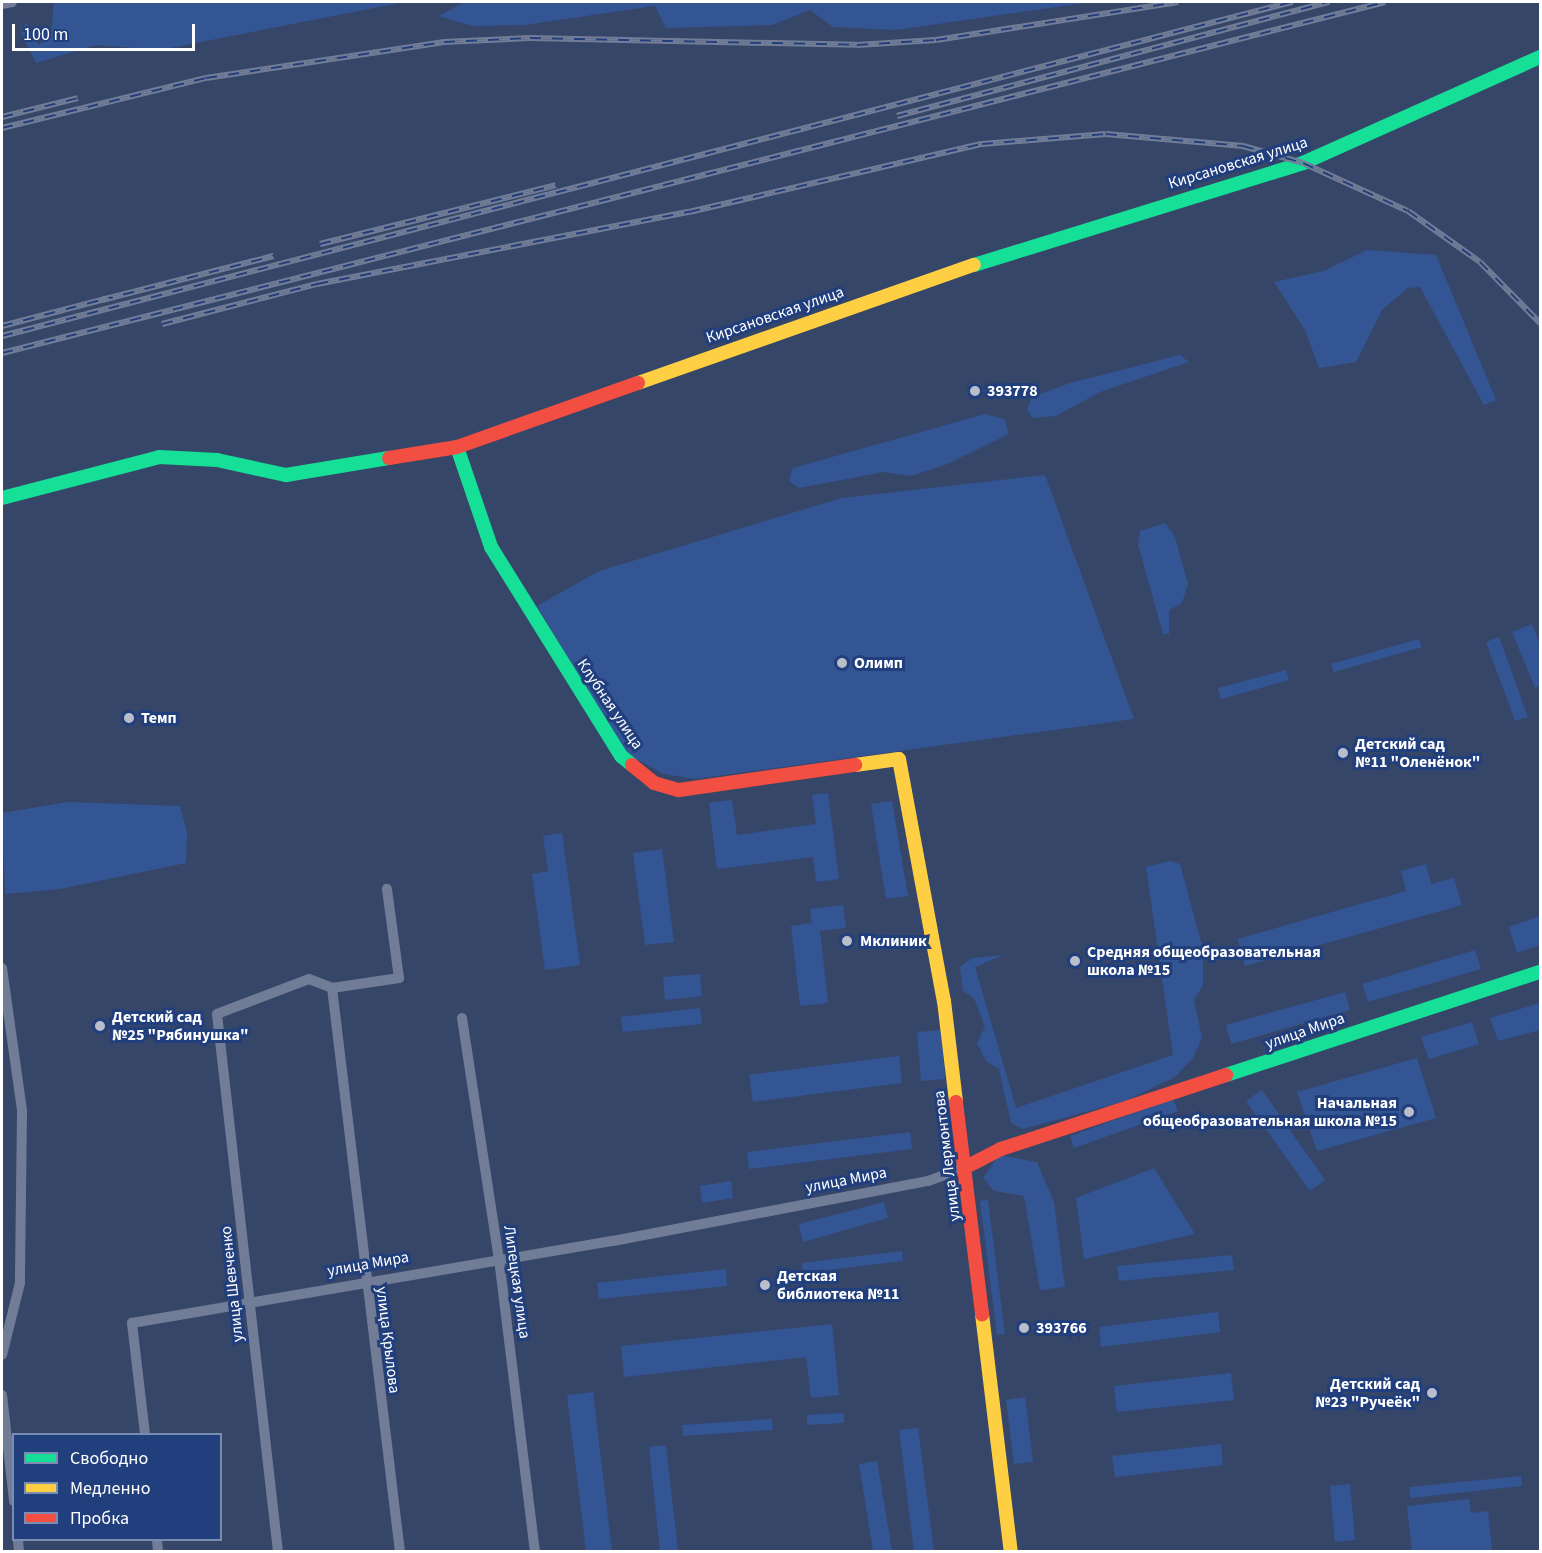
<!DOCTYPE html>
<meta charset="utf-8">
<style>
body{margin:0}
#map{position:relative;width:1542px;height:1553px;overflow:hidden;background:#364668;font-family:"Source Sans 3",sans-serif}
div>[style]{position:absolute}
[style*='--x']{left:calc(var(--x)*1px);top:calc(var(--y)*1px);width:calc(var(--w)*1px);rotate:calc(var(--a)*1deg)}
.green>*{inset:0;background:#345594}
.street>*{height:10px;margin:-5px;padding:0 5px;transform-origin:5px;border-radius:5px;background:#717d97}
.fast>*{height:14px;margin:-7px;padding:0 7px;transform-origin:7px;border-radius:7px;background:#16e098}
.slow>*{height:14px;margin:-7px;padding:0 7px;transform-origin:7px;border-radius:7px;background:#ffcf43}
.jam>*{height:14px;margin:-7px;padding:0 7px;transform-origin:7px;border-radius:7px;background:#f24e42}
.rail>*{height:6px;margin-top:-3px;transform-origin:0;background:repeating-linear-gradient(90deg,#213f7d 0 11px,#727d97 0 22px);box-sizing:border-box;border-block:2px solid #727d97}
.dots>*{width:16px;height:16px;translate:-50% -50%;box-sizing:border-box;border:3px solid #213f7d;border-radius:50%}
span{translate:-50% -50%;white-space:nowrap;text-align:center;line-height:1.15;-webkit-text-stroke:6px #213f7d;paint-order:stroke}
.street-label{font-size:16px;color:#fff}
.poi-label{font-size:16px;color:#fff;font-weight:700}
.left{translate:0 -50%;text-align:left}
.right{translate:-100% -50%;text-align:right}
.frame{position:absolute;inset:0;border:3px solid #fff;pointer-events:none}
.legend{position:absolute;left:12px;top:1433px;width:210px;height:108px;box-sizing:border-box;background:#213f7d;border:2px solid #7a8cb1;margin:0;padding:8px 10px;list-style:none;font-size:18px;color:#fff}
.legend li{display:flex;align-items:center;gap:12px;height:30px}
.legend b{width:30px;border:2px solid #7a8cb1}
.scale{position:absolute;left:12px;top:24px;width:183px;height:27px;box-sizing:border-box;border:3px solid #fff;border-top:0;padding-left:8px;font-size:18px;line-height:21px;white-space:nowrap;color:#fff;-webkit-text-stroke:4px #213f7d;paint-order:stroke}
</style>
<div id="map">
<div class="green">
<i style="clip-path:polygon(54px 2px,405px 2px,160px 50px,96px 45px,36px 63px,21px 33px,26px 22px,39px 45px,51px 33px)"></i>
<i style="clip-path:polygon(464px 2px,1092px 2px,896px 30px,833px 27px,810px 10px,772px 25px,666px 28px,655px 6px,524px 25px,472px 26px,439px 16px)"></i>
<i style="clip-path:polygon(1367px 250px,1436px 255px,1496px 400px,1484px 405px,1420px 287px,1408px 288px,1382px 310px,1356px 362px,1319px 368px,1305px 330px,1274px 282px,1324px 271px)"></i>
<i style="clip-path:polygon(1180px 355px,1189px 362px,1100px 392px,1056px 416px,1032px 418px,1027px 409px,1032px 397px,1070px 383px)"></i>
<i style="clip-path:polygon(985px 414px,1004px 419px,1009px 434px,945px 465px,911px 476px,883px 472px,799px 488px,789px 481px,793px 468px)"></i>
<i style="clip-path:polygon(1045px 475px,1134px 719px,695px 779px,664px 774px,625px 753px,537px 606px,599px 571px,842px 498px)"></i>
<i style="clip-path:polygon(1165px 523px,1175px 537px,1188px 584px,1182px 603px,1169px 610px,1169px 634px,1163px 634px,1138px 544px,1140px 531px)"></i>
<i style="clip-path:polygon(1532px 624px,1540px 644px,1540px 685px,1535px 688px,1512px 632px)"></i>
<i style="clip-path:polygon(1499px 637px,1528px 717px,1515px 721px,1486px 642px)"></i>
<i style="clip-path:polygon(1419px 639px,1422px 647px,1334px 672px,1331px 664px)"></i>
<i style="clip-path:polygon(1286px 670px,1289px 680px,1221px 699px,1218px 688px)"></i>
<i style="clip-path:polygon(828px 793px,839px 879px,816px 882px,813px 857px,717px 869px,709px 803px,732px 800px,737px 835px,816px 824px,812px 795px)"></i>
<i style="clip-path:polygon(892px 801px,908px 896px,886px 899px,871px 804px)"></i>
<i style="clip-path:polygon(68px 802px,180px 806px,187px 832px,186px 863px,60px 889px,5px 894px,2px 813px)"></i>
<i style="clip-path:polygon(562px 833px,580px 965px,545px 970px,532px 874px,548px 871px,543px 836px)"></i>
<i style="clip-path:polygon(662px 849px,674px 942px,645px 945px,633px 853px)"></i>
<i style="clip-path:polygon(1170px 861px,1180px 864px,1203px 949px,1203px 985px,1194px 1000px,1202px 1038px,1193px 1058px,1175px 1077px,1125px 1101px,1023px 1129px,1011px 1123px,999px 1069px,986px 1061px,977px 1043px,985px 1027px,974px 998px,963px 991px,960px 967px,972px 958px,1003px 955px,975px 967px,1016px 1108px,1173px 1055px,1146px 867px)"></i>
<i style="clip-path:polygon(1426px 864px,1431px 884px,1454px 878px,1462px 905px,1245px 966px,1238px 939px,1406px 891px,1401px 871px)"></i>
<i style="clip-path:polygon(843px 905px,846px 928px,820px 931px,828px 1003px,800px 1006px,791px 926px,812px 923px,810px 909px)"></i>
<i style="clip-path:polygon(1540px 916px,1540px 945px,1517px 953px,1509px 927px)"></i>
<i style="clip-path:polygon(1475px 950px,1481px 969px,1368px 1002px,1362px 984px)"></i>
<i style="clip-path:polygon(700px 974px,702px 996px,665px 1000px,663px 977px)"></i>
<i style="clip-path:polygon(1345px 992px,1350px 1010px,1231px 1044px,1226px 1025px)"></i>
<i style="clip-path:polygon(1540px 1003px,1540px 1030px,1498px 1041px,1490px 1018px)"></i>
<i style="clip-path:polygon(700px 1008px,702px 1024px,623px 1032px,621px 1017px)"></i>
<i style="clip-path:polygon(1472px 1022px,1479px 1044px,1429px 1059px,1421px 1037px)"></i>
<i style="clip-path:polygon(941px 1030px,945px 1079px,921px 1081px,917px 1032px)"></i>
<i style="clip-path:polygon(899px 1056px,902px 1083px,753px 1102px,749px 1075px)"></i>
<i style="clip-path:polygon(1417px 1058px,1436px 1118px,1317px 1151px,1297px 1092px)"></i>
<i style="clip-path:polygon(1262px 1090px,1325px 1180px,1310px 1191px,1246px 1101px)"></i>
<i style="clip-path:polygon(1173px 1099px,1178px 1111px,1074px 1148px,1070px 1136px)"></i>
<i style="clip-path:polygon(910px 1132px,912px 1149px,749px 1169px,747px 1152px)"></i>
<i style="clip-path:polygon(999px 1155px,1037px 1162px,1054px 1202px,1065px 1287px,1040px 1290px,1024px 1196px,994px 1191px,983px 1178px)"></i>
<i style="clip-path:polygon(1154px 1168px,1195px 1234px,1084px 1259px,1076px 1198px)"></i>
<i style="clip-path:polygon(731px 1181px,733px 1198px,702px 1203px,700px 1186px)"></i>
<i style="clip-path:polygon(988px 1200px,1005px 1334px,997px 1335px,980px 1201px)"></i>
<i style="clip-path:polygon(884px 1202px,888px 1218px,803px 1242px,799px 1224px)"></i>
<i style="clip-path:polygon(902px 1251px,903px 1261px,803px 1273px,802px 1263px)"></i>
<i style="clip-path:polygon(1232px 1255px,1234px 1270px,1119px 1281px,1117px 1266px)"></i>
<i style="clip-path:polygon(726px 1269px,727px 1286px,599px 1299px,597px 1283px)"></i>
<i style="clip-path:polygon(1218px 1312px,1220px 1332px,1101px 1347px,1099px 1327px)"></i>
<i style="clip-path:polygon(832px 1324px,839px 1395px,811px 1398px,806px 1357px,624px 1377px,621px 1346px)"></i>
<i style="clip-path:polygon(1231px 1373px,1234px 1400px,1117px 1412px,1114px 1386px)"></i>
<i style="clip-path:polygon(593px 1392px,612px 1551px,586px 1551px,567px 1395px)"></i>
<i style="clip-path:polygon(1025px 1397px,1033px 1462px,1014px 1464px,1006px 1400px)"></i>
<i style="clip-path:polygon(844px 1413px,844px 1423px,807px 1425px,807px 1415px)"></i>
<i style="clip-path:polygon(772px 1419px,773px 1430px,683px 1436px,682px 1425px)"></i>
<i style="clip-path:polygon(918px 1428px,934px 1551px,914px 1551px,899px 1430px)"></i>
<i style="clip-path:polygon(1221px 1444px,1223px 1465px,1115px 1477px,1112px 1456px)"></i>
<i style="clip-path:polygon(666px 1445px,678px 1551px,660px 1551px,649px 1447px)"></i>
<i style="clip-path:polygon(877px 1461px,892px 1551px,873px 1551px,859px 1464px)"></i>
<i style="clip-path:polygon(1521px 1476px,1522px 1486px,1410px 1498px,1409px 1487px)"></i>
<i style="clip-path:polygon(1350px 1484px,1355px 1540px,1335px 1542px,1330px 1486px)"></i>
<i style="clip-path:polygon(1469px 1499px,1471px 1513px,1488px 1511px,1492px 1551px,1412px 1551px,1407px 1506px)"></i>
</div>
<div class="street">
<i style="--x:2;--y:4;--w:10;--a:-11"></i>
<i style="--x:2;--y:968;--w:144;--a:82"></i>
<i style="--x:22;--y:1111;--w:172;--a:90.7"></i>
<i style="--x:20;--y:1283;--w:74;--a:104"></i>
<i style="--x:332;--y:988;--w:568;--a:83.13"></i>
<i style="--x:462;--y:1018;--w:244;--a:81.3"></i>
<i style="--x:499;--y:1259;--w:295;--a:83"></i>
<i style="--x:2;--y:1395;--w:107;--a:83.5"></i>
<i style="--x:145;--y:1434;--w:112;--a:-96.7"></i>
<i style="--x:132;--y:1323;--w:488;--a:-9.7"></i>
<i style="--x:613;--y:1241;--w:321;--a:-10.8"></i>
<i style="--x:928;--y:1181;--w:38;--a:-20"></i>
<i style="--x:18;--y:1540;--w:12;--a:85"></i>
<i style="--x:157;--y:1540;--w:12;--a:85"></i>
<i style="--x:278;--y:1552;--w:541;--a:-96.47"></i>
<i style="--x:217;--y:1014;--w:98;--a:-20.8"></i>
<i style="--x:309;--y:979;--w:25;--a:21"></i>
<i style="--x:332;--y:988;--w:68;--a:-8.5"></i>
<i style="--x:399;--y:978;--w:90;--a:-97.7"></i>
</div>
<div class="fast">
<i style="--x:974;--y:265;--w:344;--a:-17.2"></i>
<i style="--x:1303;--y:163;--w:260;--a:-24.1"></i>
<i style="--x:457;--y:447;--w:106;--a:71.2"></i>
<i style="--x:491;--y:547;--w:246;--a:58.1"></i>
<i style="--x:621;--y:756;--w:14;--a:39"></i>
<i style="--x:2;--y:498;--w:162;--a:-14.6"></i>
<i style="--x:159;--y:457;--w:58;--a:3"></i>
<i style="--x:217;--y:460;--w:71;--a:12.3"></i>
<i style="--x:286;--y:475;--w:104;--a:-9.4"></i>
<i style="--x:1226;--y:1075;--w:330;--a:-18.2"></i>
</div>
<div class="slow">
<i style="--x:638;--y:383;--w:356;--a:-19.4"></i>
<i style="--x:855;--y:765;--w:44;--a:-7.8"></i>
<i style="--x:899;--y:759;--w:246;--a:79.5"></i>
<i style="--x:944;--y:1001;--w:102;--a:83.2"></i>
<i style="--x:982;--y:1314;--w:240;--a:83.1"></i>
</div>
<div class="jam">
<i style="--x:389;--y:458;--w:69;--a:-9.2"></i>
<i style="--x:457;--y:447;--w:192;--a:-19.5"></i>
<i style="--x:632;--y:765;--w:28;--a:39"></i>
<i style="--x:654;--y:783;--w:26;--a:16"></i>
<i style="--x:679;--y:790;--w:178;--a:-8.1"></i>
<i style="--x:956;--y:1102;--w:214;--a:83"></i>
<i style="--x:964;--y:1168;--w:42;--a:-27.2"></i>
<i style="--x:1001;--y:1149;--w:237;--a:-18.2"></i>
</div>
<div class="rail">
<i style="--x:897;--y:116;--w:447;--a:-14.8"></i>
<i style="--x:2;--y:117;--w:78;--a:-14"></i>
<i style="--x:2;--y:128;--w:210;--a:-13.8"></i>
<i style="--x:206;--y:78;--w:241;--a:-8.6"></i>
<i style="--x:444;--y:42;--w:86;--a:-2.7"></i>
<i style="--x:530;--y:38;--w:327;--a:1.2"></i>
<i style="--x:857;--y:45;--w:79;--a:-3.6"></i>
<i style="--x:936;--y:40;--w:245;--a:-8.9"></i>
<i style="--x:320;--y:244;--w:243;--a:-14"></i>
<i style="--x:102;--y:300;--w:177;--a:-14.4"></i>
<i style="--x:162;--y:324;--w:160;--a:-14.5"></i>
<i style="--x:317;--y:284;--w:379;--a:-11"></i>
<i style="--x:689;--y:212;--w:301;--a:-13.1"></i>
<i style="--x:982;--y:144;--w:124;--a:-4.6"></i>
<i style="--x:1106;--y:134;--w:138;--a:5"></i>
<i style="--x:1243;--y:146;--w:62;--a:15.8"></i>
<i style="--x:1303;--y:163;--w:115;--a:24.6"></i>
<i style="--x:1408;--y:211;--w:88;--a:35.3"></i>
<i style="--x:1480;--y:262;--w:86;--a:45.5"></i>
<i style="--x:2;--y:326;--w:111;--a:-14.7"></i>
<i style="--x:2;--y:336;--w:1333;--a:-14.52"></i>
<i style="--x:2;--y:353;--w:1427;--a:-14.24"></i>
</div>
<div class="dots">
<i style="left:975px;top:391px;background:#b9beca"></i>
<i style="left:842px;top:663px;background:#b9beca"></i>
<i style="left:129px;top:718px;background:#b9beca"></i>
<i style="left:1343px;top:753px;background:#b9beca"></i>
<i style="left:847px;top:941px;background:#b9beca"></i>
<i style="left:1075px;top:961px;background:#b9beca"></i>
<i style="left:100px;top:1026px;background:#b9beca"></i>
<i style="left:1409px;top:1112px;background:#b9beca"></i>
<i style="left:765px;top:1285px;background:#b9beca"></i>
<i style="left:1024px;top:1328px;background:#b9beca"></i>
<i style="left:1432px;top:1393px;background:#b9beca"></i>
</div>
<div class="street-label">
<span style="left:1238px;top:163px;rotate:-17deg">Кирсановская улица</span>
<span style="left:775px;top:315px;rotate:-19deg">Кирсановская улица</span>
<span style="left:610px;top:704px;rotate:56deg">Клубная улица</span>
<span style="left:1305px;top:1031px;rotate:-19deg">улица Мира</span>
<span style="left:947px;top:1156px;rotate:-97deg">улица Лермонтова</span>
<span style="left:846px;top:1180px;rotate:-11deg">улица Мира</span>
<span style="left:368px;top:1264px;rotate:-10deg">улица Мира</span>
<span style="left:517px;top:1282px;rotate:82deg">Липецкая улица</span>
<span style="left:232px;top:1284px;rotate:-96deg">улица Шевченко</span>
<span style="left:388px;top:1340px;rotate:83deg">улица Крылова</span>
</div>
<div class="poi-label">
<span class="left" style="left:987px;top:391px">393778</span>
<span class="left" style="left:854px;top:663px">Олимп</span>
<span class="left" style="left:141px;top:718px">Темп</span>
<span class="left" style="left:1355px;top:753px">Детский сад<br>№11 "Оленёнок"</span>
<span class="left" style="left:860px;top:941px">Мклиник</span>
<span class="left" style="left:1087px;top:961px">Средняя общеобразовательная<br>школа №15</span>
<span class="left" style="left:112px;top:1026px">Детский сад<br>№25 "Рябинушка"</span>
<span class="right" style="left:1397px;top:1112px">Начальная<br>общеобразовательная школа №15</span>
<span class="left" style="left:777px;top:1285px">Детская<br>библиотека №11</span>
<span class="left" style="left:1036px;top:1328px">393766</span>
<span class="right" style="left:1420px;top:1393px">Детский сад<br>№23 "Ручеёк"</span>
</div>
<div class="frame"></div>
<ul class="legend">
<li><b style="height:8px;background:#16e098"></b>Свободно</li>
<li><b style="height:8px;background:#ffcf43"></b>Медленно</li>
<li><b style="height:8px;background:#f24e42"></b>Пробка</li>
</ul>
<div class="scale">100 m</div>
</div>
